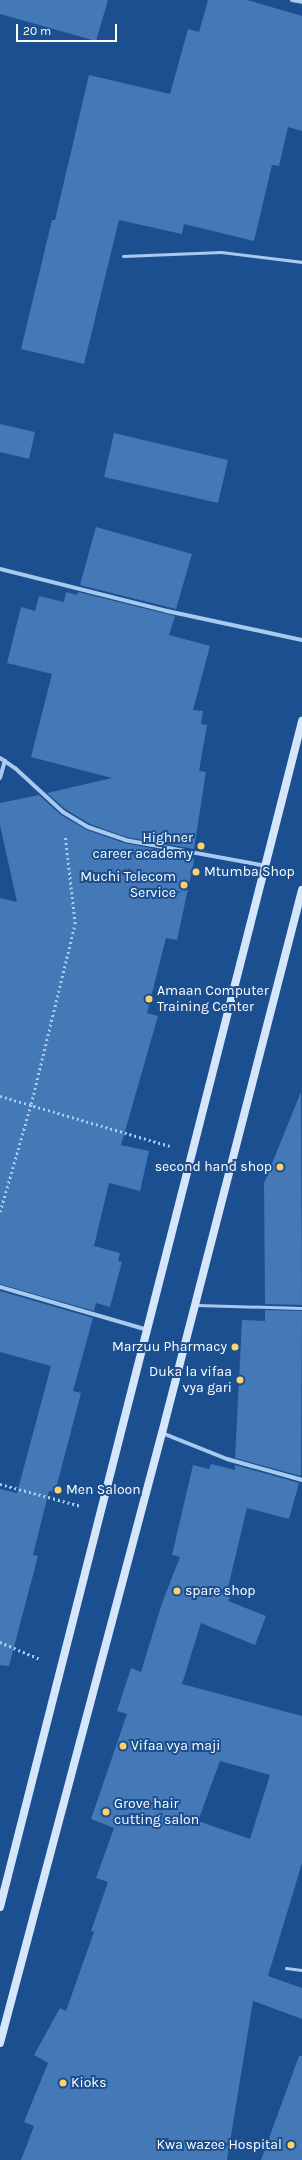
<!DOCTYPE html>
<style>
body{margin:0}
#map{position:relative;width:302px;height:2160px;overflow:hidden;background:#1b4f8f;font-family:Karla,sans-serif}
div>[style]{position:absolute}
[style*='--x']{left:calc(var(--x)*1px);top:calc(var(--y)*1px);width:calc(var(--w)*1px);rotate:calc(var(--a)*1deg)}
.building>*{inset:0;background:#4478b7}
.path>*{height:2.5px;margin-top:-1.25px;transform-origin:0;background:repeating-linear-gradient(90deg,#a9c9ee 0 2px,transparent 0 5px)}
.service>*{height:3px;margin:-1.5px;padding:0 1.5px;transform-origin:1.5px;border-radius:1.5px;background:#a9c9ee}
.minor>*{height:4px;margin:-2px;padding:0 2px;transform-origin:2px;border-radius:2px;background:#a9c9ee}
.secondary>*{height:8px;margin:-4px;padding:0 4px;transform-origin:4px;border-radius:4px;background:#d6e6fa}
.dots>*{width:11px;height:11px;translate:-50% -50%;box-sizing:border-box;border:2px solid #1b4f8f;border-radius:50%}
span{translate:-50% -50%;white-space:nowrap;text-align:center;line-height:1.15;-webkit-text-stroke:4px #1b4f8f;paint-order:stroke}
.poi-label{font-size:14px;color:#fff}
.right{translate:-100% -50%;text-align:right}
.left{translate:0 -50%;text-align:left}
.scale{position:absolute;left:16px;top:24px;width:101px;height:18px;box-sizing:border-box;border:2px solid #fff;border-top:0;padding-left:5px;font-size:12px;line-height:14px;white-space:nowrap;color:#fff;-webkit-text-stroke:3px #1b4f8f;paint-order:stroke}
</style>
<div id="map">
<div class="building">
<i style="clip-path:polygon(0 0,108px 0,96px 41px,0 14px)"></i>
<i style="clip-path:polygon(208px 0,247px 0,302px 16px,302px 131px,288px 127px,279px 166px,272px 165px,254px 241px,184px 224px,182px 234px,119px 220px,84px 364px,21px 349px,52px 220px,55px 220px,89px 75px,170px 94px,188px 29px,199px 32px)"></i>
<i style="clip-path:polygon(0 424px,35px 432px,29px 459px,0 452px)"></i>
<i style="clip-path:polygon(114px 433px,228px 460px,218px 503px,104px 477px)"></i>
<i style="clip-path:polygon(96px 527px,192px 554px,176px 609px,80px 585px)"></i>
<i style="clip-path:polygon(66px 592px,77px 595px,78px 592px,175px 616px,169px 635px,210px 646px,193px 710px,203px 711px,201px 724px,207px 725px,199px 771px,206px 772px,194px 849px,126px 837px,90px 824px,65px 809px,47px 793px,112px 778px,31px 757px,52px 674px,7px 663px,21px 607px,35px 611px,39px 596px,64px 602px)"></i>
<i style="clip-path:polygon(39px 795px,61px 815px,87px 830px,124px 843px,193px 856px,194px 861px,177px 940px,166px 938px,147px 1013px,158px 1016px,121px 1145px,149px 1151px,140px 1191px,109px 1183px,94px 1246px,120px 1253px,118px 1261px,122px 1262px,110px 1307px,96px 1303px,94px 1311px,0 1284px,0 898px,17px 902px,0 825px,0 803px)"></i>
<i style="clip-path:polygon(301px 1092px,302px 1305px,265px 1304px,264px 1183px)"></i>
<i style="clip-path:polygon(0 1291px,93px 1318px,73px 1391px,81px 1393px,55px 1492px,49px 1491px,33px 1555px,38px 1556px,9px 1666px,0 1665px,0 1489px,17px 1493px,51px 1366px,0 1352px)"></i>
<i style="clip-path:polygon(265px 1310px,302px 1311px,301px 1476px,235px 1458px,242px 1320px,265px 1321px)"></i>
<i style="clip-path:polygon(evenodd,211px 1464px,235px 1470px,235px 1465px,299px 1483px,289px 1519px,247px 1508px,226px 1596px,230px 1597px,228px 1601px,266px 1616px,255px 1645px,201px 1623px,182px 1684px,302px 1716px,302px 1863px,268px 1976px,302px 1988px,302px 2019px,253px 2001px,227px 2160px,21px 2160px,34px 2126px,24px 2122px,48px 2063px,34px 2055px,60px 2008px,66px 2011px,94px 1932px,91px 1931px,108px 1882px,96px 1878px,114px 1828px,91px 1819px,127px 1714px,117px 1711px,131px 1668px,141px 1672px,162px 1603px,180px 1557px,172px 1555px,193px 1465px,209px 1469px,211px 1464px,220px 1761px,270px 1775px,250px 1839px,198px 1821px,220px 1761px)"></i>
<i style="clip-path:polygon(299px 2056px,302px 2056px,302px 2160px,261px 2160px)"></i>
</div>
<div class="path">
<i style="--x:0;--y:1096;--w:177;--a:16.4"></i>
<i style="--x:0;--y:1212;--w:112;--a:-74"></i>
<i style="--x:31;--y:1104;--w:185;--a:-76.3"></i>
<i style="--x:75;--y:924;--w:89;--a:-96.5"></i>
<i style="--x:0;--y:1484;--w:84;--a:15.2"></i>
<i style="--x:0;--y:1642;--w:43;--a:23"></i>
</div>
<div class="service">
<i style="--x:123;--y:256;--w:98;--a:-2.3"></i>
<i style="--x:221;--y:252;--w:82;--a:7"></i>
<i style="--x:197;--y:1305;--w:105;--a:1.6"></i>
<i style="--x:286;--y:1968;--w:16;--a:7"></i>
</div>
<div class="minor">
<i style="--x:292;--y:0;--w:10;--a:11"></i>
<i style="--x:0;--y:569;--w:172;--a:14.1"></i>
<i style="--x:167;--y:611;--w:138;--a:12.1"></i>
<i style="--x:0;--y:758;--w:18;--a:34"></i>
<i style="--x:15;--y:768;--w:65;--a:42.5"></i>
<i style="--x:63;--y:812;--w:29;--a:31"></i>
<i style="--x:88;--y:827;--w:39;--a:19"></i>
<i style="--x:125;--y:840;--w:143;--a:10.4"></i>
<i style="--x:0;--y:778;--w:18;--a:-74"></i>
<i style="--x:0;--y:1287;--w:154;--a:16.2"></i>
<i style="--x:162;--y:1433;--w:70;--a:21.8"></i>
<i style="--x:227;--y:1459;--w:78;--a:15.6"></i>
</div>
<div class="secondary">
<i style="--x:0;--y:1907;--w:1224;--a:-75.71"></i>
<i style="--x:0;--y:2043;--w:631;--a:-75.13"></i>
<i style="--x:162;--y:1433;--w:561;--a:-75.54"></i>
</div>
<div class="dots">
<i style="left:201px;top:846px;background:#ffd166"></i>
<i style="left:196px;top:872px;background:#ffd166"></i>
<i style="left:184px;top:885px;background:#ffd166"></i>
<i style="left:149px;top:999px;background:#ffd166"></i>
<i style="left:280px;top:1167px;background:#ffd166"></i>
<i style="left:235px;top:1347px;background:#ffd166"></i>
<i style="left:240px;top:1380px;background:#ffd166"></i>
<i style="left:58px;top:1490px;background:#ffd166"></i>
<i style="left:177px;top:1591px;background:#ffd166"></i>
<i style="left:123px;top:1746px;background:#ffd166"></i>
<i style="left:106px;top:1812px;background:#ffd166"></i>
<i style="left:63px;top:2083px;background:#ffd166"></i>
<i style="left:291px;top:2145px;background:#ffd166"></i>
</div>
<div class="poi-label">
<span class="right" style="left:193px;top:846px">Highner<br>career academy</span>
<span class="left" style="left:204px;top:872px">Mtumba Shop</span>
<span class="right" style="left:176px;top:885px">Muchi Telecom<br>Service</span>
<span class="left" style="left:157px;top:999px">Amaan Computer<br>Training Center</span>
<span class="right" style="left:272px;top:1167px">second hand shop</span>
<span class="right" style="left:227px;top:1347px">Marzuu Pharmacy</span>
<span class="right" style="left:232px;top:1380px">Duka la vifaa<br>vya gari</span>
<span class="left" style="left:66px;top:1490px">Men Saloon</span>
<span class="left" style="left:185px;top:1591px">spare shop</span>
<span class="left" style="left:131px;top:1746px">Vifaa vya maji</span>
<span class="left" style="left:114px;top:1812px">Grove hair<br>cutting salon</span>
<span class="left" style="left:71px;top:2083px">Kioks</span>
<span class="right" style="left:282px;top:2145px">Kwa wazee Hospital</span>
</div>
<div class="scale">20 m</div>
</div>
